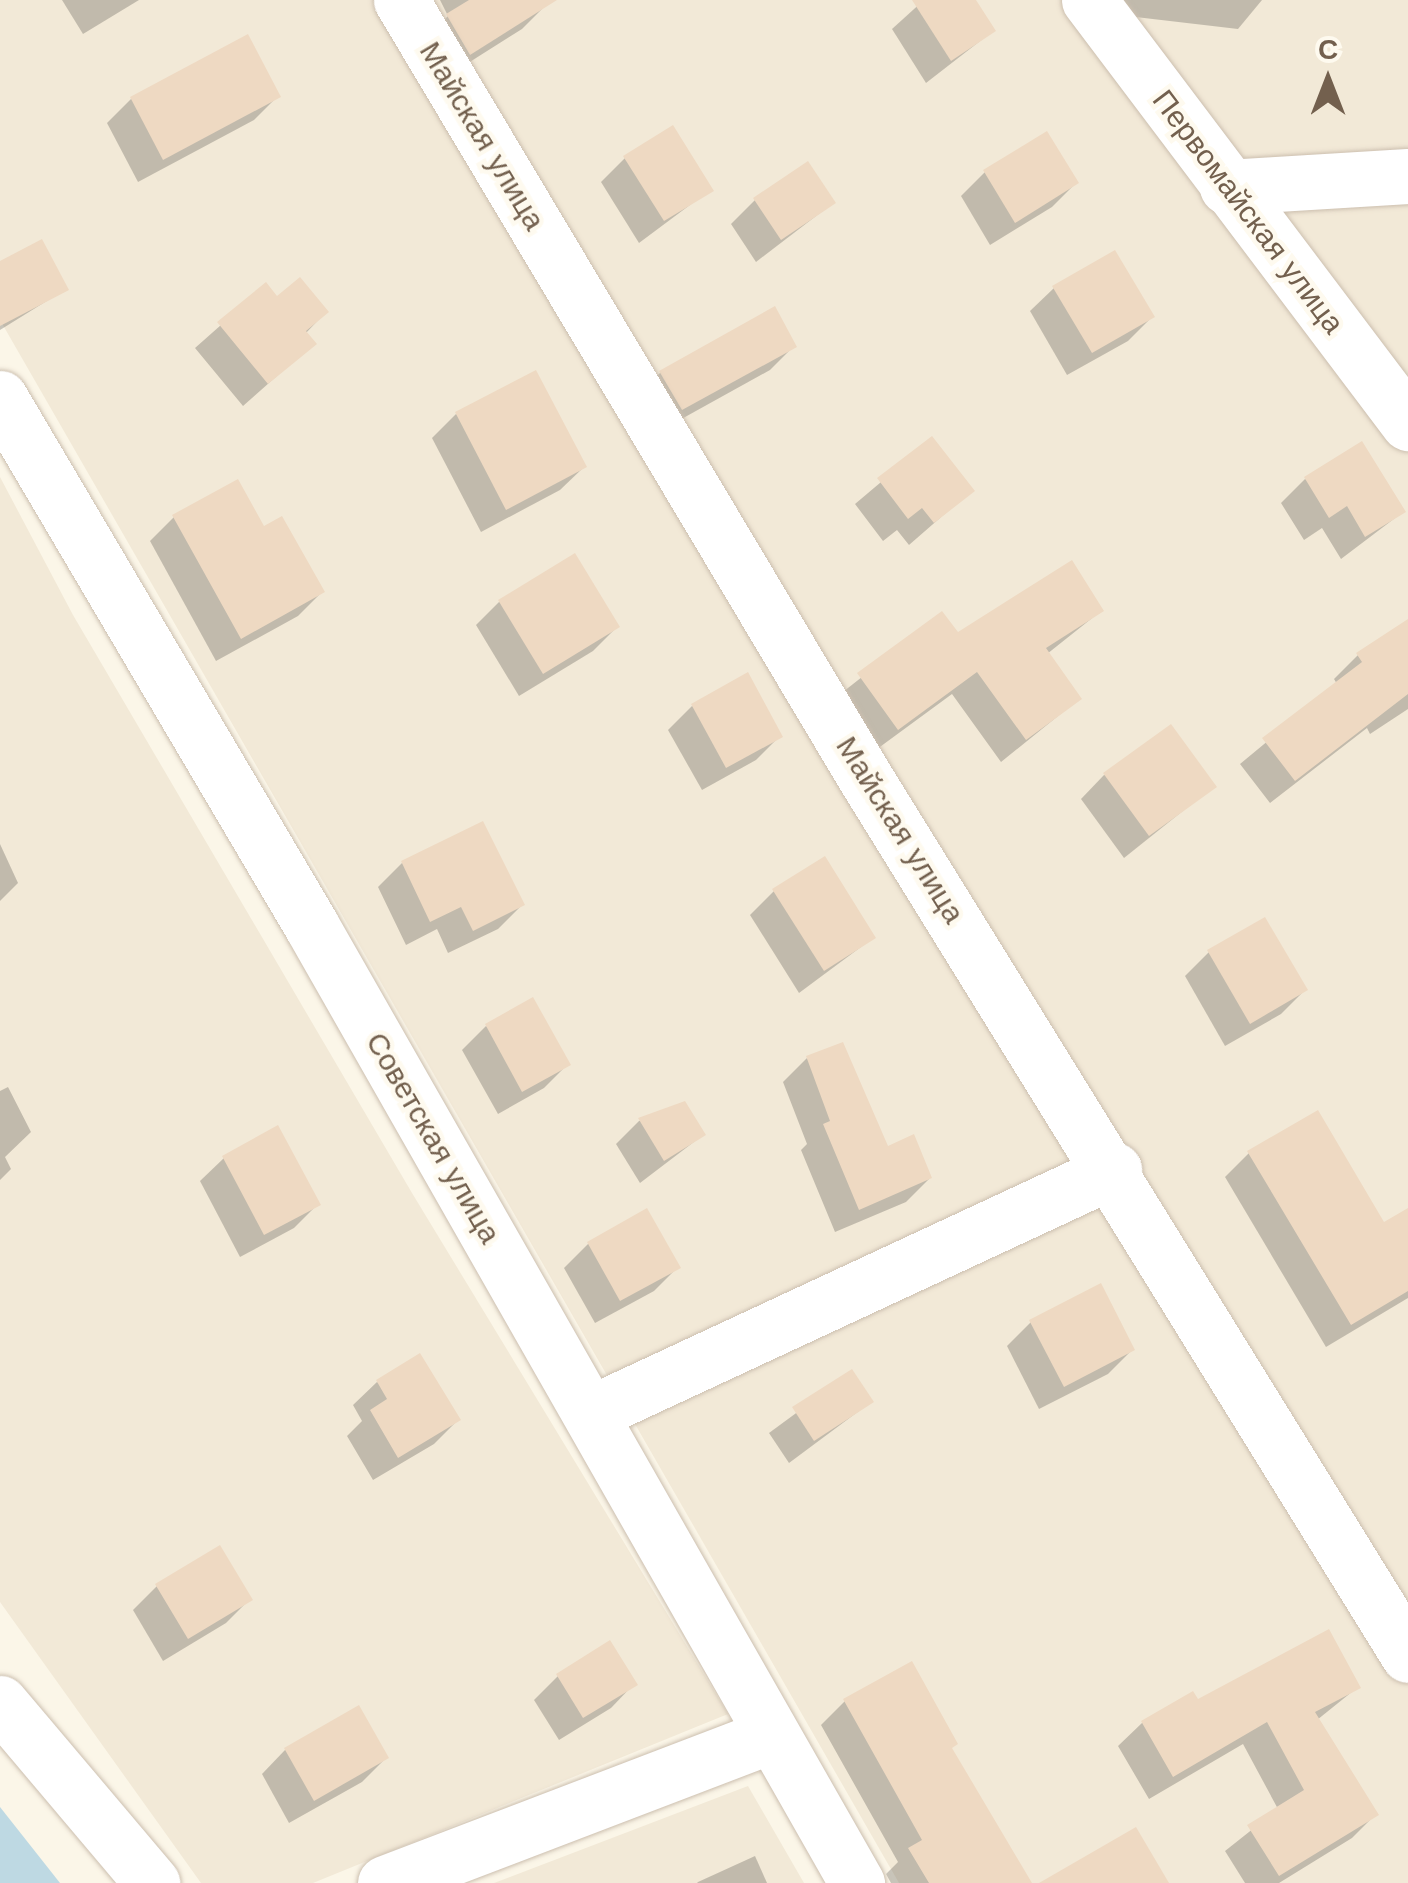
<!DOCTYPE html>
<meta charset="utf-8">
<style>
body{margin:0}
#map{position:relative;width:1408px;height:1883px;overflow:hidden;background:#fbf6e8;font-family:"Work Sans",sans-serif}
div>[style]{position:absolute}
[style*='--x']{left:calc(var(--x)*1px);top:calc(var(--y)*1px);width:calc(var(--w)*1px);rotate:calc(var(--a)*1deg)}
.residential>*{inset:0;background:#f2e9d7}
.water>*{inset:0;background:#bed9e3}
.shadow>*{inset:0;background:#0003}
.building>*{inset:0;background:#eed9c2}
.roads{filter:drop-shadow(0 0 2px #ccbfaf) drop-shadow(0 0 2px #ccbfaf)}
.minor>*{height:55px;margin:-27.5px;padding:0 27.5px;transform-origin:27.5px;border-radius:27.5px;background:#fff}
span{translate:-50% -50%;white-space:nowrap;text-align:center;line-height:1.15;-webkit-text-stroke:9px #fefaef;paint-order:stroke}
.street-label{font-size:30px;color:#73604e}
.north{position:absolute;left:1278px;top:30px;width:100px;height:100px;-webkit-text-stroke:8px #fefaef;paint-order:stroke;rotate:0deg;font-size:28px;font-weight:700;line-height:40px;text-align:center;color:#73604e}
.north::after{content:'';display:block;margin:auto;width:35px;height:45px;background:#73604e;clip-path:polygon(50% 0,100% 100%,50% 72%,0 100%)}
</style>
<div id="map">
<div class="residential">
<i style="clip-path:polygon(0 0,1408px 0,1408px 1883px,899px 1883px,0 320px)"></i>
<i style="clip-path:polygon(0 477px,73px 615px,412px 1193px,728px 1714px,313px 1883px,201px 1883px,0 1602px)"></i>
<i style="clip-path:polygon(748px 1786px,804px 1883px,494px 1883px)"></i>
</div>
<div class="water">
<i style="clip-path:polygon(0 1807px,60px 1883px,0 1883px)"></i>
</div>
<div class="shadow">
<i style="clip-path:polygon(62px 0,139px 0,83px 34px)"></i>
<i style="clip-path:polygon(440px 0,542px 0,546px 5px,522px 29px,446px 77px,424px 40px,448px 16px)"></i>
<i style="clip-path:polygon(924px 0,973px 0,993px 31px,926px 83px,892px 29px)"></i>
<i style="clip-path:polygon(1112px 0,1262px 0,1238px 29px,1110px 14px)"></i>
<i style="clip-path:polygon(247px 38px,278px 96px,254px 120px,138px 182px,107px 123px,131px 99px)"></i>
<i style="clip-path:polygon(625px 158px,710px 190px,639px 243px,601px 182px)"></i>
<i style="clip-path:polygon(985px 172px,1076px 183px,1052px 207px,990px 245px,961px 196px)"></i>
<i style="clip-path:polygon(755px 200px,833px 203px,756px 262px,731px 224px)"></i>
<i style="clip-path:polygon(0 264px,66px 289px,0 330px)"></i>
<i style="clip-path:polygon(265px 286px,277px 300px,326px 312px,305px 334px,313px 344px,243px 406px,195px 348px)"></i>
<i style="clip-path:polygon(1054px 288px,1152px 317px,1128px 341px,1067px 375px,1030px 311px)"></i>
<i style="clip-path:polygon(794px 346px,770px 370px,658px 432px,636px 396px,660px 373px)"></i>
<i style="clip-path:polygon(456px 414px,584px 467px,560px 490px,481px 532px,432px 438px)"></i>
<i style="clip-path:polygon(932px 439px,971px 491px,909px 545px,897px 530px,883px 541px,855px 504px)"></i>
<i style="clip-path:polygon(1305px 479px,1403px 512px,1341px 559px,1322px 528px,1304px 540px,1281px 503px)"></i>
<i style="clip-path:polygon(174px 517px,322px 592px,298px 616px,216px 661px,150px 541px)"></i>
<i style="clip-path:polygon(500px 601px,617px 627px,593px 651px,519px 696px,476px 625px)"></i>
<i style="clip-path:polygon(1101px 611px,1047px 654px,1079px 699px,1001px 762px,952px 694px,873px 752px,834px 699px,942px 614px,957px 636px)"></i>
<i style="clip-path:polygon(1408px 622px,1408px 709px,1370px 734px,1367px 728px,1270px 803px,1240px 764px,1337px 684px,1334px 679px,1358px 655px)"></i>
<i style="clip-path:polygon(692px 706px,780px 736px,756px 760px,702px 790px,668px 730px)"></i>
<i style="clip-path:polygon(1104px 775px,1214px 786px,1124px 858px,1081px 799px)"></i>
<i style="clip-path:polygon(482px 824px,522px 905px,498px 929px,448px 953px,437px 929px,406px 945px,378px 887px,402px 863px)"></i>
<i style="clip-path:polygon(0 844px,18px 883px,0 901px)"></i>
<i style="clip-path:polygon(774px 891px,873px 938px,799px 993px,750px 915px)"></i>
<i style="clip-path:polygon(1209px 952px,1305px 990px,1281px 1014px,1225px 1046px,1185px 976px)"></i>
<i style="clip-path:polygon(486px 1026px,568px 1064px,544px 1088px,498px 1114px,462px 1050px)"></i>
<i style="clip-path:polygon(807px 1058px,886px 1149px,930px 1178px,906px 1202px,835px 1232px,801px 1150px,807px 1144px,783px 1082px)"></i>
<i style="clip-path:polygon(8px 1087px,31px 1132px,5px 1157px,11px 1169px,0 1180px,0 1091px)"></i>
<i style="clip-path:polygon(684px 1104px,703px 1135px,640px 1183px,616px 1144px,639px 1121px)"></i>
<i style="clip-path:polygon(1249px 1153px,1408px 1237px,1408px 1298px,1326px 1347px,1225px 1177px)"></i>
<i style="clip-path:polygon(224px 1158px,318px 1204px,294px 1228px,240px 1257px,200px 1181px)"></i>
<i style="clip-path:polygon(646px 1211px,678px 1267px,654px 1291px,595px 1323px,564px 1268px,588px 1244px)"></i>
<i style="clip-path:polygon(1031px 1322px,1132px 1350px,1108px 1374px,1039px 1409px,1007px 1346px)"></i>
<i style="clip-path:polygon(852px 1372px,871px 1402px,789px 1463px,769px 1433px)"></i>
<i style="clip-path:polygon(377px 1382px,458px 1420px,434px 1444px,373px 1480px,347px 1436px,362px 1421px,353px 1405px)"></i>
<i style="clip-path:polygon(157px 1586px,250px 1599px,226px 1623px,163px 1661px,133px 1610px)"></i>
<i style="clip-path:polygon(558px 1676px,634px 1684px,611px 1708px,559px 1740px,534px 1700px)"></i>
<i style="clip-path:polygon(1358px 1687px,1317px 1720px,1376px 1814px,1352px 1838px,1279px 1883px,1245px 1883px,1225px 1851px,1278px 1809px,1243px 1744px,1149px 1799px,1118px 1746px,1142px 1723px)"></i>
<i style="clip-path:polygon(845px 1701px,950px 1749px,1015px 1883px,891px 1883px,886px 1874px,898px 1862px,821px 1725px)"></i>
<i style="clip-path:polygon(285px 1750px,386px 1758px,362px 1782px,289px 1823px,262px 1774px)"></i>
<i style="clip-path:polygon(755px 1856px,767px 1883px,697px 1883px,698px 1882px)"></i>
</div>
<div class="building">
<i style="clip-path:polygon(469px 0,557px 0,470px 55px,446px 14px)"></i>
<i style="clip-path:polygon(912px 0,976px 0,996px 31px,951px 61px)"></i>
<i style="clip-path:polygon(248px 34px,281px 97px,163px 160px,130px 97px)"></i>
<i style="clip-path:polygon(673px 125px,714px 191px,664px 221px,623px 156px)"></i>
<i style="clip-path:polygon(1047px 131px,1079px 183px,1015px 223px,983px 170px)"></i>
<i style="clip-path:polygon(808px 161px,836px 203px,781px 240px,753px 198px)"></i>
<i style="clip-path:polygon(42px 239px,69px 290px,0 326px,0 261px)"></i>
<i style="clip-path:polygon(1115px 250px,1155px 317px,1092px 353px,1052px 286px)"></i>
<i style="clip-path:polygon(300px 277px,329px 312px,306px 331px,317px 344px,268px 384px,217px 322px,266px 282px,277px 296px)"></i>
<i style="clip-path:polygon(775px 306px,797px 347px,682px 410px,659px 371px)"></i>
<i style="clip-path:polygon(536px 370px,587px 467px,506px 510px,455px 412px)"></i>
<i style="clip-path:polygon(932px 436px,975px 491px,934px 523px,922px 508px,908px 519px,877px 478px)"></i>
<i style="clip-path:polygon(1362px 441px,1406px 512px,1365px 537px,1347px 506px,1329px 518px,1304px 477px)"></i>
<i style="clip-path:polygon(238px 479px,264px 526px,282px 516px,325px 592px,241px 639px,172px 515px)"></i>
<i style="clip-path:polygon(575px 553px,620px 627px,543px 674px,498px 600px)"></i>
<i style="clip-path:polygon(1072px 560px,1104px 611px,1046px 648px,1082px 699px,1026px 740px,977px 672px,898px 730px,857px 673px,942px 611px,958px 632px)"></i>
<i style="clip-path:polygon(1408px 619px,1408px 694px,1295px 781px,1262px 738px,1362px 662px,1356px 653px)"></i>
<i style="clip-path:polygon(748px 672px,783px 737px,726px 768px,691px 704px)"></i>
<i style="clip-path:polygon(1171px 724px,1217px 787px,1149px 836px,1103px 773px)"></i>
<i style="clip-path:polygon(483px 821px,525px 905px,473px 931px,461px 907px,430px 922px,401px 861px)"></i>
<i style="clip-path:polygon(825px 856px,876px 938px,824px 971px,772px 889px)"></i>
<i style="clip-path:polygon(1265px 917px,1308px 990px,1250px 1024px,1207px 950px)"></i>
<i style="clip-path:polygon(533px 997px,571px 1065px,522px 1092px,485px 1024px)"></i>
<i style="clip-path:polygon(843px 1042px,888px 1146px,914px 1134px,932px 1178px,859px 1210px,823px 1124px,830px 1121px,806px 1056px)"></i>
<i style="clip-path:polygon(685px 1101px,706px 1135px,664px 1161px,638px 1118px)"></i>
<i style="clip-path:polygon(1318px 1110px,1384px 1222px,1408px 1208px,1408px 1291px,1351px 1325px,1247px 1151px)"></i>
<i style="clip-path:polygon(278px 1125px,321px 1205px,264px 1235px,222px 1156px)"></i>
<i style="clip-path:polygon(647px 1208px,681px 1268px,620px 1301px,587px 1242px)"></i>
<i style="clip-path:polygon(1101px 1283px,1135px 1350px,1064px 1387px,1029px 1320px)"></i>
<i style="clip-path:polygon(420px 1353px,461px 1420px,398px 1458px,370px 1410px,387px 1399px,376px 1380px)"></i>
<i style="clip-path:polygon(852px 1369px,874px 1402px,814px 1441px,792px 1407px)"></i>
<i style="clip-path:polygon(220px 1545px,253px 1600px,188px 1639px,155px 1584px)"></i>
<i style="clip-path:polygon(1329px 1629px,1361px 1688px,1315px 1712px,1379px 1815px,1279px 1876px,1247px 1825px,1304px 1790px,1267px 1722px,1173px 1777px,1141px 1721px,1193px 1691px,1198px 1699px)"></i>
<i style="clip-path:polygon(610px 1640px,638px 1685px,583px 1718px,556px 1674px)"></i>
<i style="clip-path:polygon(912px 1661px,958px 1744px,952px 1748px,1032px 1883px,929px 1883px,908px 1848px,922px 1840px,843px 1699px)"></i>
<i style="clip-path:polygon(359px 1705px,389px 1758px,314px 1801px,284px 1748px)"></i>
<i style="clip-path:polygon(1136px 1827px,1169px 1883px,1039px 1883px)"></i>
</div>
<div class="roads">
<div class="minor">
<i style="--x:401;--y:0;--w:907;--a:59.17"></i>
<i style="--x:866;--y:779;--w:1030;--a:58.25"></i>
<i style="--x:1089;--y:0;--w:530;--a:52.98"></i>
<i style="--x:1227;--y:187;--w:181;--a:-3.5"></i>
<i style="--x:0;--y:398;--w:612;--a:59.45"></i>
<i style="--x:311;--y:925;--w:1103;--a:60.32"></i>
<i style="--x:591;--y:1413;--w:577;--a:-24.92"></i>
<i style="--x:0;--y:1703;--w:236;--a:49.8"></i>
<i style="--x:385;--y:1883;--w:414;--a:-20.9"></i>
</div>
</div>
<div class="street-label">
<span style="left:482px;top:136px;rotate:59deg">Майская улица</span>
<span style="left:1248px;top:212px;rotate:53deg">Первомайская улица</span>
<span style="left:900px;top:830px;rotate:58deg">Майская улица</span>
<span style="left:433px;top:1138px;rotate:60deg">Советская улица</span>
</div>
<div class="north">С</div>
</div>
